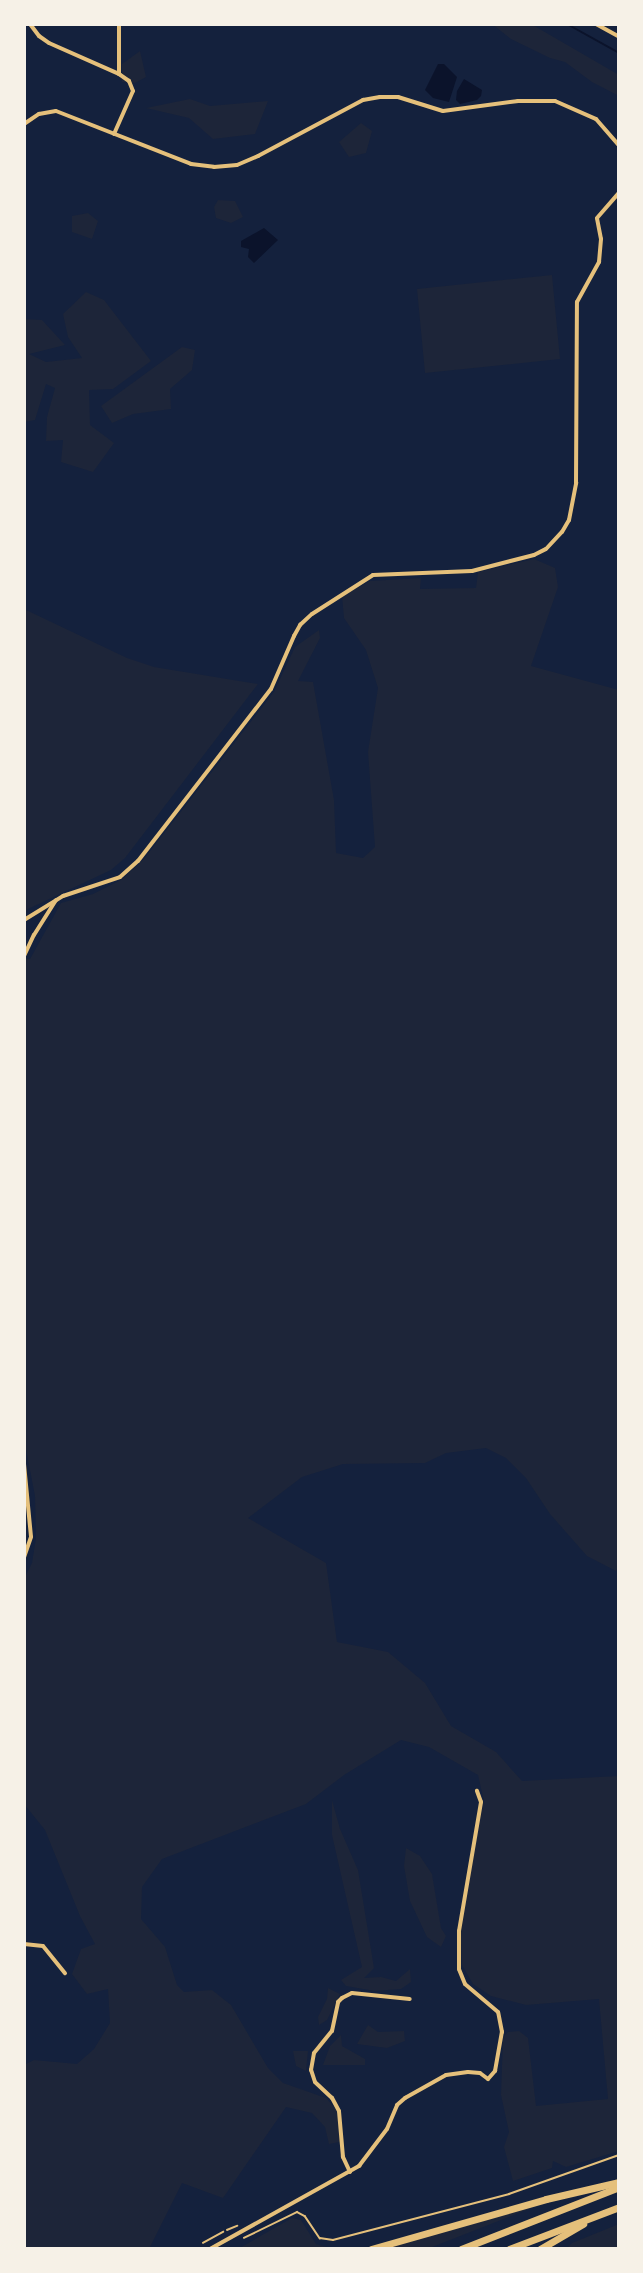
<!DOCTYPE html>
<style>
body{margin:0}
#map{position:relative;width:643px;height:2273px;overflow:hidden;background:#14213d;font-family:Commissioner,sans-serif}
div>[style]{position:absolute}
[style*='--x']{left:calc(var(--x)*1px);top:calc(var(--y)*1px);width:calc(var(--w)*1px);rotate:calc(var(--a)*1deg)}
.green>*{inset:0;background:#1d2539}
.water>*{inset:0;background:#0b132b}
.stream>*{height:2px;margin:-1px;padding:0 1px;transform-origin:1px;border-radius:1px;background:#0b132b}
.path>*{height:1.5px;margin:-0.75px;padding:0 0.75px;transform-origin:0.75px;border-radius:0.75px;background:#e5c07b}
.minor>*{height:4px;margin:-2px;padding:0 2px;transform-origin:2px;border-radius:2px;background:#e5c07b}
.motorway>*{height:7px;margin:-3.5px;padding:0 3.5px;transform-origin:3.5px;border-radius:3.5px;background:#e5c07b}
span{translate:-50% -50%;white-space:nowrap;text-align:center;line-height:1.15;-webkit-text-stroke:6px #f6f1e7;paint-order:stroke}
.frame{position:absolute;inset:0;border:26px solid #f6f1e7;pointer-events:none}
</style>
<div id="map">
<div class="green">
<i style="clip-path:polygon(492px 24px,531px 24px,619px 75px,619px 96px,592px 82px,565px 62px,550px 58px,511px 39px)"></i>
<i style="clip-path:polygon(140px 51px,146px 77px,135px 83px,122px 82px,122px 64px)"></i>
<i style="clip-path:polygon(190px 99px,210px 106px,268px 101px,255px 134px,213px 139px,189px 118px,146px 108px)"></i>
<i style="clip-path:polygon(361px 123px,372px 131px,366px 153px,349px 157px,339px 142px)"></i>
<i style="clip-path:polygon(218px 200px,235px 201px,243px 217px,231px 223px,216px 218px,214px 207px)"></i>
<i style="clip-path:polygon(88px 213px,98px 221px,92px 239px,72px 232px,72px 216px)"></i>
<i style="clip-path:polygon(552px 275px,560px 359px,425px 373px,417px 289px)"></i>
<i style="clip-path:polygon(86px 292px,104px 300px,151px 361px,113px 389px,89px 390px,90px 425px,114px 443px,93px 472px,61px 462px,63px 440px,46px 441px,47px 417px,55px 388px,46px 384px,35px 420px,24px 422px,24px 319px,42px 320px,65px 345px,29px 354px,46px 362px,82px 358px,68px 337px,63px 314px)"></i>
<i style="clip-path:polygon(182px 347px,195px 350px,192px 370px,170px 389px,171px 409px,133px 414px,112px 423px,101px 406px)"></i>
<i style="clip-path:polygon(534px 559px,555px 568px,558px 587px,531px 666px,619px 690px,619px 1566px,616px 1571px,587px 1556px,550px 1514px,526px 1478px,506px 1458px,486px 1448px,446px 1453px,425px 1463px,343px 1464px,302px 1477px,248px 1518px,326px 1563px,337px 1642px,388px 1652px,425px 1683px,451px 1726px,496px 1752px,522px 1781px,619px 1776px,619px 2151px,566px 2167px,553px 2161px,552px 2168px,513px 2181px,504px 2147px,509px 2132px,501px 2095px,503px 2037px,508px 2032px,519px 2031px,528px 2038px,536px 2106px,608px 2099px,599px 1999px,526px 2005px,491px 1996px,473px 1984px,462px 1965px,460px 1921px,484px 1801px,478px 1775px,429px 1747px,401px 1740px,344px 1775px,306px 1804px,162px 1859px,142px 1887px,141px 1919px,165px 1947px,177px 1985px,184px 1992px,212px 1990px,231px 2005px,268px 2068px,283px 2083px,326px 2098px,336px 2109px,344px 2141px,329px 2144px,325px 2127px,312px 2113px,286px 2107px,223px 2198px,182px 2183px,149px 2249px,24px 2249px,24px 2065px,34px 2060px,77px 2064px,94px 2049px,110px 2023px,108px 1989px,87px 1994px,72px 1974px,81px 1949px,95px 1944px,80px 1916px,45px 1830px,24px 1804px,24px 1579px,32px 1563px,36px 1538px,35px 1496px,24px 1439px,24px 958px,30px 959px,61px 903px,93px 894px,121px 880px,144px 859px,274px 692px,295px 647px,319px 630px,320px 638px,298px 681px,313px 682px,334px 800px,336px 853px,363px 858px,375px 847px,368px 752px,378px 688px,366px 650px,344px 618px,342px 596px,370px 581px,421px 578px,420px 589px,476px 588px,478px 572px)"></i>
<i style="clip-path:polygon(24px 609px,127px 658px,154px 667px,258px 684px,125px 858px,111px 870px,28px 909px,24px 915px)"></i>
<i style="clip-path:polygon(332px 1800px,340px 1829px,358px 1870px,374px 1968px,364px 1978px,381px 1977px,396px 1981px,410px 1969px,411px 1982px,401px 1989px,375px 1991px,346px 1986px,341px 1980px,362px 1967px,332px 1835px)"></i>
<i style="clip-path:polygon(406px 1848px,420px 1856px,432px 1874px,441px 1928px,446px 1936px,441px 1947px,427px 1937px,410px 1901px,404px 1866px)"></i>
<i style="clip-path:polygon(328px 1988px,340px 1994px,327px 2020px,319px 2025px,318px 2017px,327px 1999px)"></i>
<i style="clip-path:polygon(368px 2025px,378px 2032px,404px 2031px,405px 2041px,387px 2048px,357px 2044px)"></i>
<i style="clip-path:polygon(341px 2035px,342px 2046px,365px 2059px,365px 2065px,323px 2065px,330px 2046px)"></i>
<i style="clip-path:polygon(293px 2051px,308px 2051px,306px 2071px,296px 2066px)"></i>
<i style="clip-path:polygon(534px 2207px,427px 2249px,383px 2249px,401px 2243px)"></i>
<i style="clip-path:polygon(292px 2218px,301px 2220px,316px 2244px,330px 2248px,238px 2249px)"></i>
<i style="clip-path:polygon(619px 2224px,619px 2249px,566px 2249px,572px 2243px)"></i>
</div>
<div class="water">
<i style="clip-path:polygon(438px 64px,444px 64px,457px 77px,449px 102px,433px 98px,425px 90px)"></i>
<i style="clip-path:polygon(464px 79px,482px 90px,481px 96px,477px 100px,460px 104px,456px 100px,457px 91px)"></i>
<i style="clip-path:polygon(264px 228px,278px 240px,254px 263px,248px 257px,249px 249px,241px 247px,241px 241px)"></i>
</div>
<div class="stream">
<i style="--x:567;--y:24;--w:60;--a:29.1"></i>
</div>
<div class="path">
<i style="--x:227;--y:2230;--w:11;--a:-22"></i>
<i style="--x:244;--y:2238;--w:59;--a:-26.1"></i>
<i style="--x:297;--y:2212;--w:9;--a:27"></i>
<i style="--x:305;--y:2216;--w:27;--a:56"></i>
<i style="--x:320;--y:2238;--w:13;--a:9"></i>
<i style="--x:333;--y:2240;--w:182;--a:-14.6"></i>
<i style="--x:509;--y:2194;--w:117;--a:-19.5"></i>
<i style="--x:203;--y:2243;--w:23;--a:-29"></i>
</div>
<div class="minor">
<i style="--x:30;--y:24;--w:15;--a:53"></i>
<i style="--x:39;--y:36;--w:12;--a:35"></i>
<i style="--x:49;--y:43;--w:77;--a:23.9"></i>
<i style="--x:596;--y:24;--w:26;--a:29"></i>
<i style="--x:24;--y:124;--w:18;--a:-34"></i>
<i style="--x:39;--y:114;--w:17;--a:-10"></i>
<i style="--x:56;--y:111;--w:145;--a:21.4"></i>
<i style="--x:191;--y:164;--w:23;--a:7"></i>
<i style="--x:214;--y:167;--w:23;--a:-5"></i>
<i style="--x:237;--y:165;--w:23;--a:-23"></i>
<i style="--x:258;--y:156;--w:119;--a:-28.1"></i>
<i style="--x:363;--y:100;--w:17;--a:-10"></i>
<i style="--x:380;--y:97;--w:18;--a:0"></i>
<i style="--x:398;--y:97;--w:47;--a:17.3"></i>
<i style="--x:443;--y:111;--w:76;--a:-7.6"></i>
<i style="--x:518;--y:101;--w:37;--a:0"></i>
<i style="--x:555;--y:101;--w:45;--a:23.7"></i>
<i style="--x:596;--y:119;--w:35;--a:49"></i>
<i style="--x:114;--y:134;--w:47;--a:-66.2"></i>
<i style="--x:133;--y:91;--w:11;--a:-112"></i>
<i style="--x:129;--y:81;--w:12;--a:-145"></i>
<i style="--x:119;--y:74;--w:50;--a:-90"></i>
<i style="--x:24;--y:920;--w:46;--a:-31.6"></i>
<i style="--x:63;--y:896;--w:60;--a:-18.4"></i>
<i style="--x:120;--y:877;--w:24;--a:-42"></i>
<i style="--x:138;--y:861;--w:217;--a:-52.3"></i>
<i style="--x:271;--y:689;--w:58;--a:-66.5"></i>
<i style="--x:294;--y:636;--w:13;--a:-61"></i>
<i style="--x:300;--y:625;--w:16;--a:-43"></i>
<i style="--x:312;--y:614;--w:72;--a:-32.6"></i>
<i style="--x:373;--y:575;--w:99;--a:-2.3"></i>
<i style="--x:472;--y:571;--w:64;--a:-14.5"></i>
<i style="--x:534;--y:555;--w:13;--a:-27"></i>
<i style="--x:546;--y:549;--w:23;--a:-47"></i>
<i style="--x:562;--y:532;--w:14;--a:-60"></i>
<i style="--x:569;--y:520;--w:38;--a:-79"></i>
<i style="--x:576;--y:483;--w:181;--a:-89.7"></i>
<i style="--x:577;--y:302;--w:46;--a:-61.2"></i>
<i style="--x:599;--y:262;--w:23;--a:-85"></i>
<i style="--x:601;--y:239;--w:21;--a:-101"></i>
<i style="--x:597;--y:218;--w:33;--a:-49"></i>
<i style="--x:24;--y:956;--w:23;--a:-65"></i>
<i style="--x:34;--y:935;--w:41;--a:-57.8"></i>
<i style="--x:24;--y:1464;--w:73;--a:84.5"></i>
<i style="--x:31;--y:1537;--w:21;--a:109"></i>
<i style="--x:24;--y:1944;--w:19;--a:6"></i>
<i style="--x:43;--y:1946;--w:35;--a:51"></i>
<i style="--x:350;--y:2172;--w:17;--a:-115"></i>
<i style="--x:343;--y:2157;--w:46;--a:-95"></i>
<i style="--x:339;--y:2111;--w:15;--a:-118"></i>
<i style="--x:332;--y:2098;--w:23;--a:-137"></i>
<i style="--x:315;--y:2082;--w:13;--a:-108"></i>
<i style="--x:311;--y:2070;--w:17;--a:-80"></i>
<i style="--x:314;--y:2053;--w:28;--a:-51"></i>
<i style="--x:332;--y:2031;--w:30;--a:-78"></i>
<i style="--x:338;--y:2002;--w:6;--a:-45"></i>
<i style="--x:342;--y:1998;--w:11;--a:-27"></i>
<i style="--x:352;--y:1993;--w:58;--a:5.9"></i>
<i style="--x:210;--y:2249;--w:171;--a:-29.1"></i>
<i style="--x:359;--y:2166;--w:46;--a:-52.9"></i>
<i style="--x:387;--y:2129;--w:26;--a:-67"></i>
<i style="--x:397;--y:2105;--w:11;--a:-41"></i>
<i style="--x:405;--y:2098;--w:47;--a:-29.3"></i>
<i style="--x:446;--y:2075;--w:22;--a:-8"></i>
<i style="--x:468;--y:2072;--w:12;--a:5"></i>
<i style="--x:480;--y:2073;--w:10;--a:37"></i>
<i style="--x:488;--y:2079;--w:11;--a:-49"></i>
<i style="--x:495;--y:2071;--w:40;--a:-80"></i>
<i style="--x:502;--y:2032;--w:20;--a:-101"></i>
<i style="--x:498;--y:2012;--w:43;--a:-139.7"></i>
<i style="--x:465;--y:1984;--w:16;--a:-112"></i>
<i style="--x:459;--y:1969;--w:38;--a:-90"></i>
<i style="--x:459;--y:1931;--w:131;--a:-80.3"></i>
<i style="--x:481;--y:1802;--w:12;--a:-110"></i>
</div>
<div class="motorway">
<i style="--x:371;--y:2249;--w:182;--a:-15.9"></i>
<i style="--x:546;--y:2199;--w:75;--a:-13.1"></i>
<i style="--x:461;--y:2249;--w:170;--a:-21.4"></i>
<i style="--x:509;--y:2249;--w:118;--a:-20.9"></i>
<i style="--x:540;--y:2249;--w:50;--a:-30.2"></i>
</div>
<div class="frame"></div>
</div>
